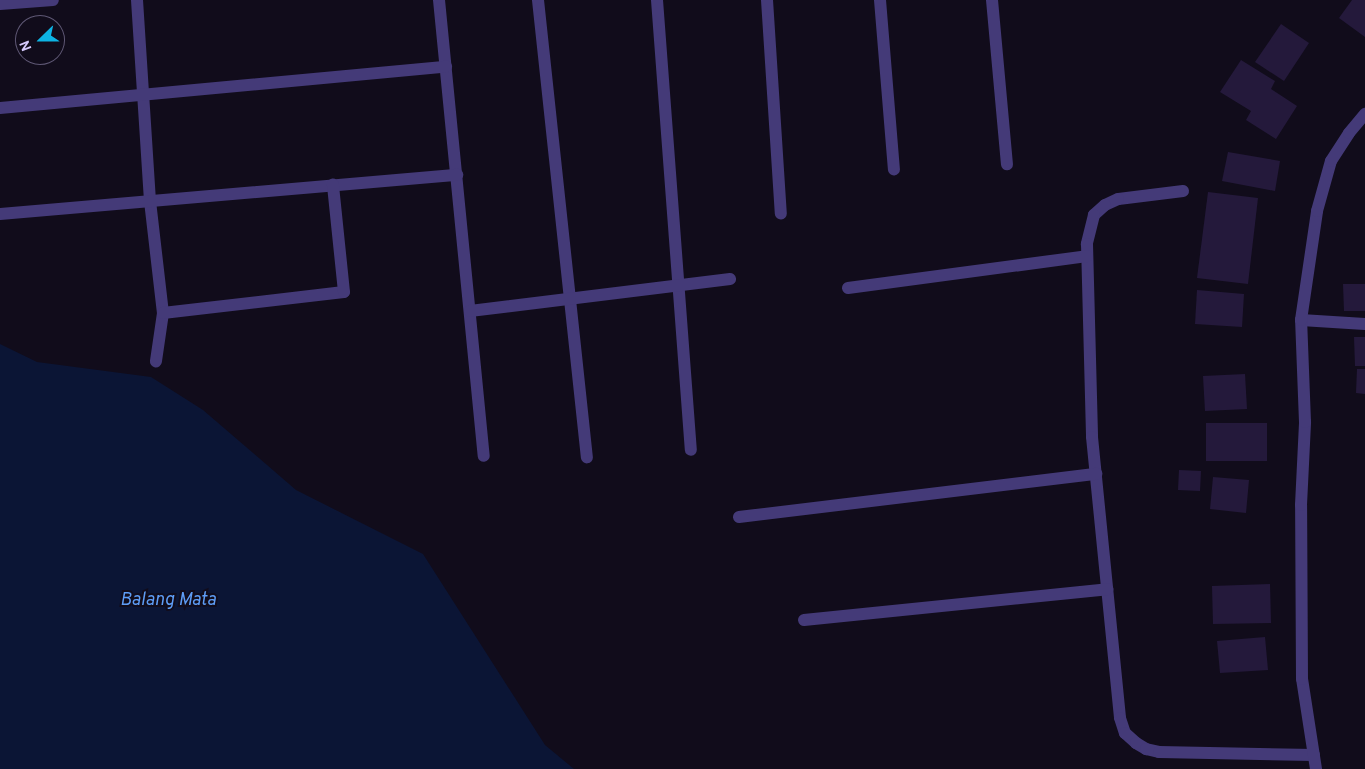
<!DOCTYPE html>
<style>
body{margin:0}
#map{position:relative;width:1365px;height:769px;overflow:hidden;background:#110c1b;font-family:Overpass,sans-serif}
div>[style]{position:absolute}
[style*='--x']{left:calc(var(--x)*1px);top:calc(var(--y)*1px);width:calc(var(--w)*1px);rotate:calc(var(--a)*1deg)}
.water>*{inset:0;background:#0b1535}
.building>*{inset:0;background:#24193b}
.minor>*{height:12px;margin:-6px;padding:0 6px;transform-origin:6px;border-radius:6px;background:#443a78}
span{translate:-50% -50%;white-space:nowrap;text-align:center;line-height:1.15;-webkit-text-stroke:4px #110c1b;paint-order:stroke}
.water-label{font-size:18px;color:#5e9df6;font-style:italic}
.north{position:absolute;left:15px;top:15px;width:50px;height:50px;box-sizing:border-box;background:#110c1b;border:1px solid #5f5875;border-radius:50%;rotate:248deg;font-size:14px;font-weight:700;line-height:20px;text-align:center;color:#d5c9fc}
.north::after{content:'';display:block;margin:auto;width:18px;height:22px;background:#0db4e4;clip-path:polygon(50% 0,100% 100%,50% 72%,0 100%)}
</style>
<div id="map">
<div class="water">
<i style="clip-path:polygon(0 344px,37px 362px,151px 377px,203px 410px,296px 490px,423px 554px,545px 745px,574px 769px,0 769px)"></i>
</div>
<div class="building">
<i style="clip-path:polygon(1352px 0,1365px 0,1365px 37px,1339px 18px)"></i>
<i style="clip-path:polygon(1281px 24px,1309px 43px,1284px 81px,1255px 62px)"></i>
<i style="clip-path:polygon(1241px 60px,1275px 81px,1271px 89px,1297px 106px,1276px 139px,1246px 120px,1251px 111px,1220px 92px)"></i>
<i style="clip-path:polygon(1228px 152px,1280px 161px,1275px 191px,1222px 181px)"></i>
<i style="clip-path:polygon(1208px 192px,1258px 198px,1248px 284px,1197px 278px)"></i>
<i style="clip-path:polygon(1343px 284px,1365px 284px,1365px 311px,1344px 311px)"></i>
<i style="clip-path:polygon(1197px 290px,1244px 294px,1242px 327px,1195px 324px)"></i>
<i style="clip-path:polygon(1354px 337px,1365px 337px,1365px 366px,1355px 366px)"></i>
<i style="clip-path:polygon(1357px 369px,1365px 369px,1365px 394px,1356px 393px)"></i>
<i style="clip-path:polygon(1245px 374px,1247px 409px,1205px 411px,1203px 376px)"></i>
<i style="clip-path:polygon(1206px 423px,1267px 423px,1267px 461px,1206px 461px)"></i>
<i style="clip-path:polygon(1179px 470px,1201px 471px,1200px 491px,1178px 490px)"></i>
<i style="clip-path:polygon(1213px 477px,1249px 480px,1246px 513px,1210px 509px)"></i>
<i style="clip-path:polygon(1270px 584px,1271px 623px,1213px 624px,1212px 586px)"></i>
<i style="clip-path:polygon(1265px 637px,1268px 670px,1220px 673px,1217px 641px)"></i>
</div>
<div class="minor">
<i style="--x:137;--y:0;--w:201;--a:86.3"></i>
<i style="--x:150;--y:201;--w:113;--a:83.4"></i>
<i style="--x:163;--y:313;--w:49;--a:98.3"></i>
<i style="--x:439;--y:0;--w:458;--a:84.4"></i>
<i style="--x:538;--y:0;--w:460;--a:83.9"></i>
<i style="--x:657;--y:0;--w:451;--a:85.7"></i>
<i style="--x:767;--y:0;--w:214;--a:86.3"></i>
<i style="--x:880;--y:0;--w:170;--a:85.3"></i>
<i style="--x:992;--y:0;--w:165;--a:84.8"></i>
<i style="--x:0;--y:4;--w:53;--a:-4.3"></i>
<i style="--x:0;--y:108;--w:448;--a:-5.3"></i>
<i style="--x:1183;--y:191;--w:65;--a:173"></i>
<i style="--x:1118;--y:199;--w:14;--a:155"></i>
<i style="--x:1105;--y:205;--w:15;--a:138"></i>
<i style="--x:1094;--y:215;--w:30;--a:104"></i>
<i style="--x:1087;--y:244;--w:193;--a:88.5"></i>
<i style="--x:1092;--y:437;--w:282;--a:84.3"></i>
<i style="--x:1120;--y:718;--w:16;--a:72"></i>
<i style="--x:1125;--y:733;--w:15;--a:42"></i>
<i style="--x:1136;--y:743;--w:12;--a:31"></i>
<i style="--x:1146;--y:749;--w:13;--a:13"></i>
<i style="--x:1159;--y:752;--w:155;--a:1.1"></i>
<i style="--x:0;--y:214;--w:459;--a:-4.9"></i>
<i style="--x:848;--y:288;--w:241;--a:-7.6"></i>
<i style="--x:470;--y:311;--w:262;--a:-7"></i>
<i style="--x:163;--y:313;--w:182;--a:-6.6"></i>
<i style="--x:344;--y:292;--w:108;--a:-95.9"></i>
<i style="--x:1301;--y:320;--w:64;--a:3.6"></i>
<i style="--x:739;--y:517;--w:360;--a:-6.9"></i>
<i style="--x:804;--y:620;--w:305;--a:-5.8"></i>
<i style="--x:1316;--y:769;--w:91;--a:-98.8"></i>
<i style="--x:1302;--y:679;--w:174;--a:-90.3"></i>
<i style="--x:1301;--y:505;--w:83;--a:-87.2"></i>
<i style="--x:1305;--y:422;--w:102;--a:-92.2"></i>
<i style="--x:1301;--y:320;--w:110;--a:-81.6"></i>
<i style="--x:1317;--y:211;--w:52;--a:-74.4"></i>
<i style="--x:1331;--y:161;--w:33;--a:-57"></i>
<i style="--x:1349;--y:133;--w:25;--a:-50"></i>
</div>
<div class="water-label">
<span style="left:168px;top:601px">Balang Mata</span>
</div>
<div class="north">N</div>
</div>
